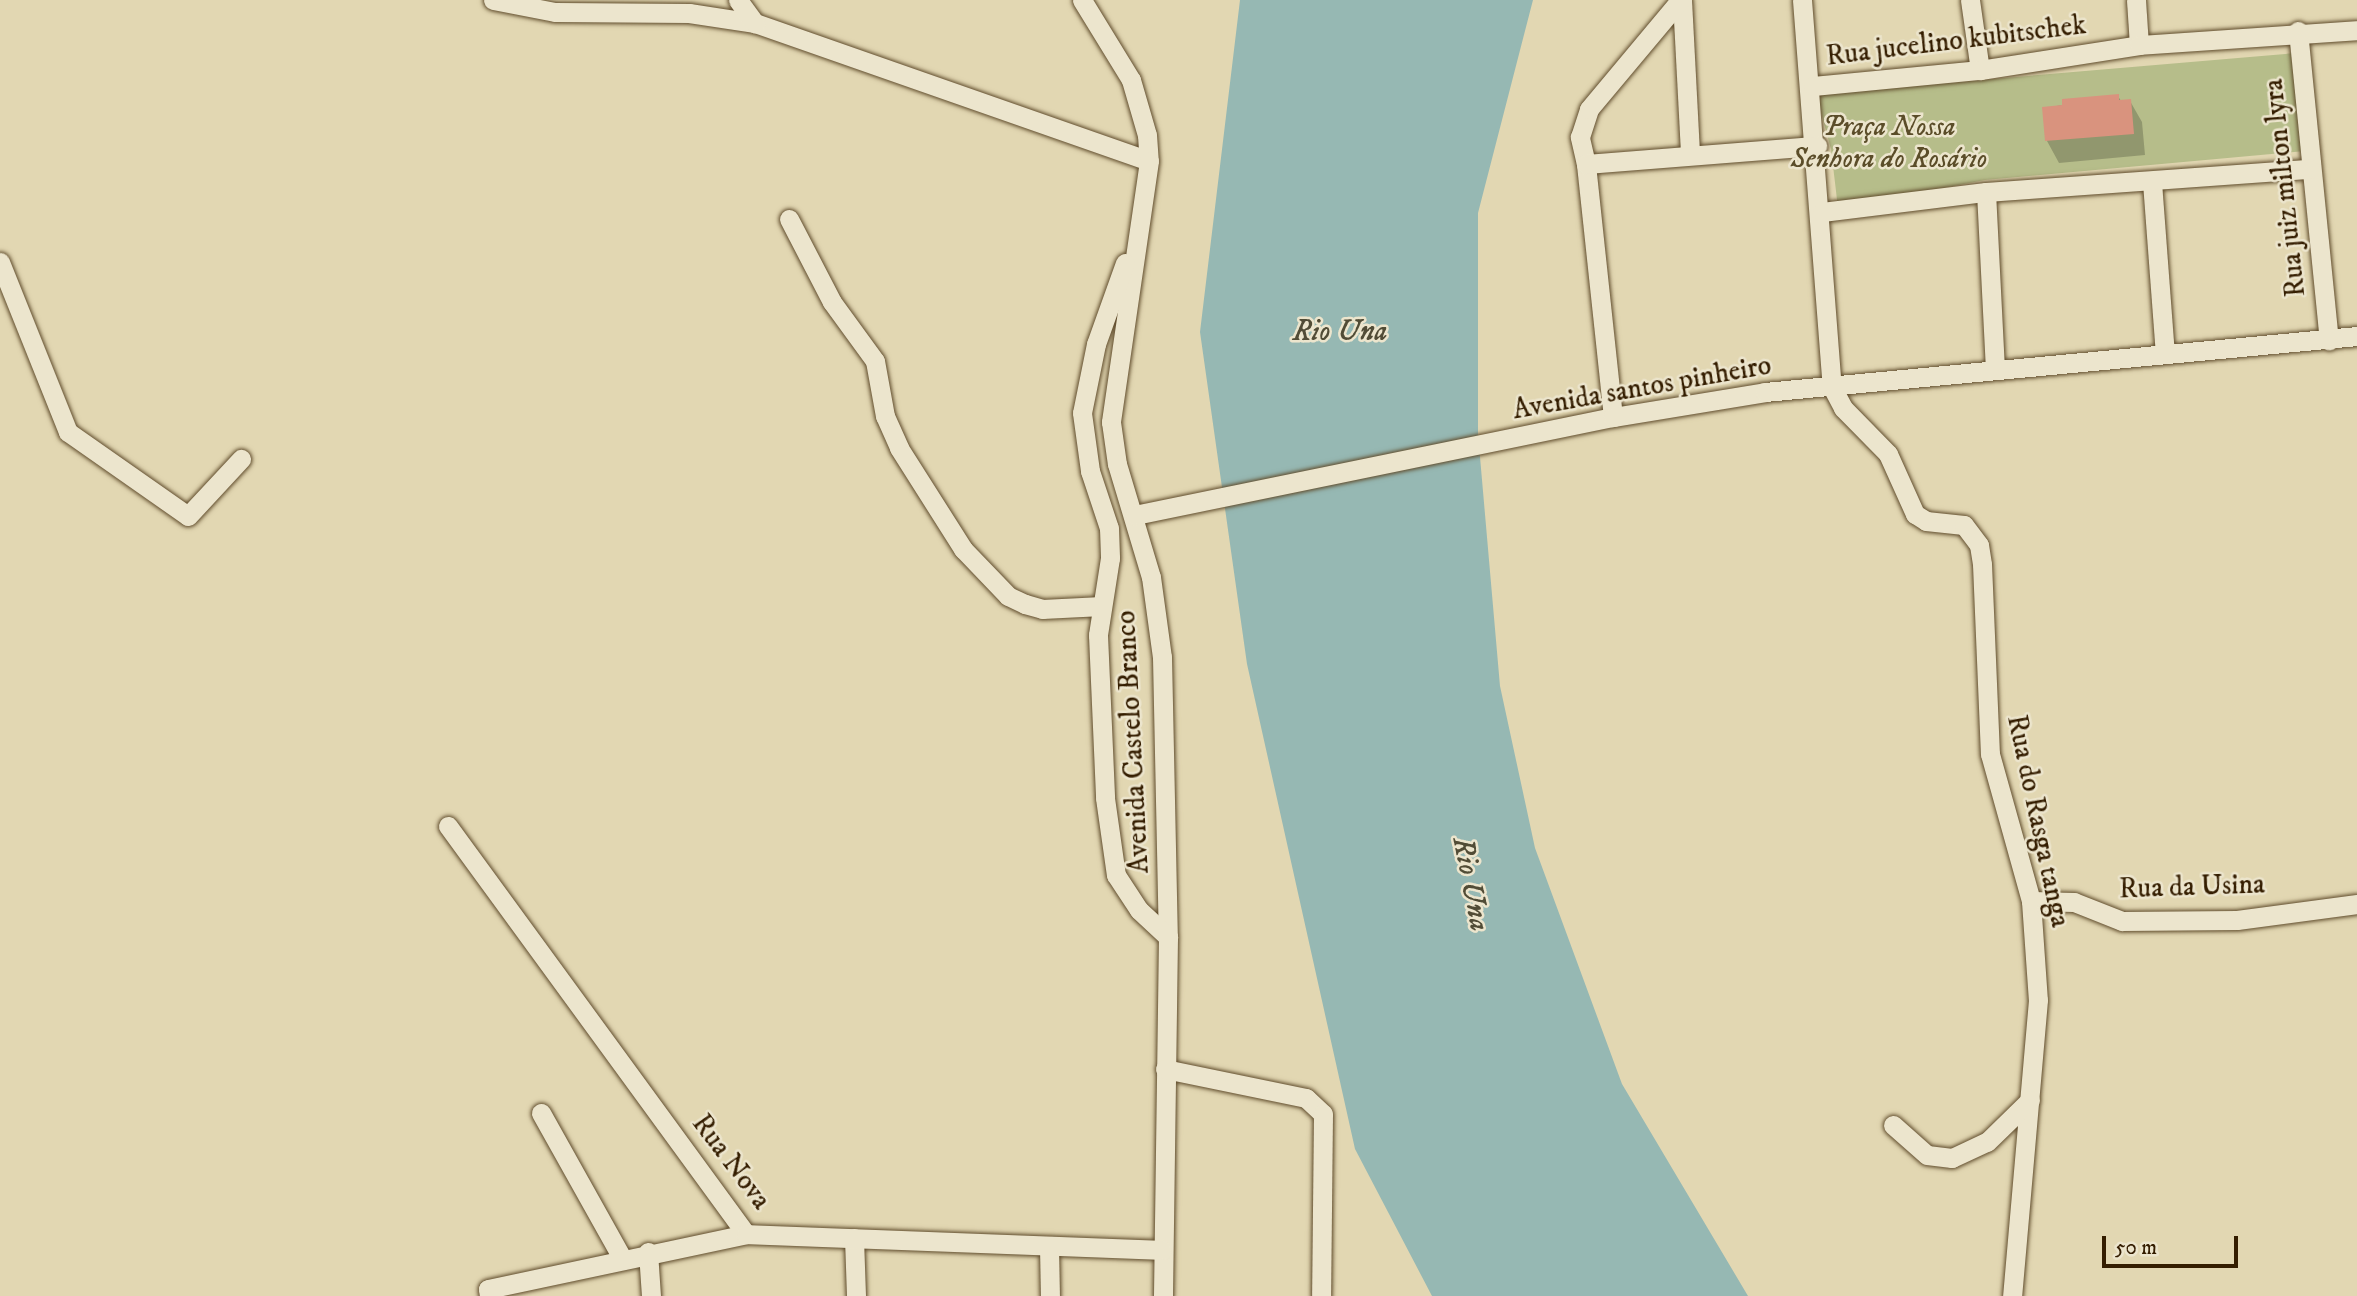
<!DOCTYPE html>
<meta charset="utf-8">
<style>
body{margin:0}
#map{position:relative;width:2357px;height:1296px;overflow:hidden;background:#e2d7b2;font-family:"IM FELL DW Pica",serif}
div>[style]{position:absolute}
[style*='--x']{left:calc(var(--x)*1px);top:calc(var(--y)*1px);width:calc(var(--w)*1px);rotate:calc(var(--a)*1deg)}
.green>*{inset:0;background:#b6bd8a}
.water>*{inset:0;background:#96b8b3}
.shadow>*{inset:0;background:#0003}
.building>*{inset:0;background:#d9937e}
.roads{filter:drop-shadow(0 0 2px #604c2c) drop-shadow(0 0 2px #604c2c)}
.minor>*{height:19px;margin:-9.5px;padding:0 9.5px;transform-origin:9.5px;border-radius:9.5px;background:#ece5cd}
span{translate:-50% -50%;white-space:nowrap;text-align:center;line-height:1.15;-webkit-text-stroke:5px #ece5cd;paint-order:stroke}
.street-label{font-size:28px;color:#341d00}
.park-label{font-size:28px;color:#5b4d29;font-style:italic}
.water-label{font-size:30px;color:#514c36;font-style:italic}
.scale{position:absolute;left:2102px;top:1236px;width:136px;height:32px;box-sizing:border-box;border:4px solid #341d00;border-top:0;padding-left:9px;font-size:21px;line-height:24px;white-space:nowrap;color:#341d00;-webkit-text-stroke:5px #ece5cd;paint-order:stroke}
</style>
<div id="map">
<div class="green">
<i style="clip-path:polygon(2296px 53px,2305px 151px,1985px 180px,1838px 208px,1831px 149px,1816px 94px)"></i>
</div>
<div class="water">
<i style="clip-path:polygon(1240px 0,1533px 0,1478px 213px,1478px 434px,1500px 686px,1535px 848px,1622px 1084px,1748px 1296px,1432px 1296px,1355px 1149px,1247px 664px,1200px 332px)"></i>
</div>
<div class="shadow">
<i style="clip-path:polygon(2118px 96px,2121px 101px,2130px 101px,2142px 122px,2145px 155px,2059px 163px,2047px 141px,2044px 108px)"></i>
</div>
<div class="building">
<i style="clip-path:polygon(2119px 94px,2119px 100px,2131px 99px,2134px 134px,2045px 141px,2042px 107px,2062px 105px,2062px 99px)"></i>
</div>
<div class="roads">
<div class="minor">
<i style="--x:493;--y:0;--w:63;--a:11"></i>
<i style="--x:555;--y:12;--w:134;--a:0.4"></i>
<i style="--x:689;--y:13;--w:67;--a:8.6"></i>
<i style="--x:755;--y:23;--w:417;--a:19.3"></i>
<i style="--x:738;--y:0;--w:29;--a:54"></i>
<i style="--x:1082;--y:0;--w:94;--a:58.5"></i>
<i style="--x:1131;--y:80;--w:57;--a:73.8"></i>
<i style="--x:1147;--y:135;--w:26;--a:86"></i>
<i style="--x:1149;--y:161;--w:264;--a:98.3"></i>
<i style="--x:1111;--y:422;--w:42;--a:81.9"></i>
<i style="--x:1117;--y:464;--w:118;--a:73.3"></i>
<i style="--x:1151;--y:577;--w:81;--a:82.2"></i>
<i style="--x:1162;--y:657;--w:280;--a:88.8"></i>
<i style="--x:1168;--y:937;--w:359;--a:90.8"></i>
<i style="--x:1682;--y:0;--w:155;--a:87"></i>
<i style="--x:1802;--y:0;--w:388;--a:85.6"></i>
<i style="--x:1832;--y:387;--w:24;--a:62"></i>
<i style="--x:1843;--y:408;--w:64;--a:45.6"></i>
<i style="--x:1888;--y:454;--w:66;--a:65.8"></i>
<i style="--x:1915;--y:514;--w:13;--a:32"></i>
<i style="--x:1926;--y:521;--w:38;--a:6"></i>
<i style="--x:1964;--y:525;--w:25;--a:53"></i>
<i style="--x:1979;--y:545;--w:19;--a:81"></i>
<i style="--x:1982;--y:564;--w:190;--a:87.6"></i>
<i style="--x:1990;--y:754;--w:153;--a:74.4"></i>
<i style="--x:2031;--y:901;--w:99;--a:86"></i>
<i style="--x:2038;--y:1000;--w:297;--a:95"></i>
<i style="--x:1970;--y:0;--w:71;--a:81.9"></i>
<i style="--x:2136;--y:0;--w:45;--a:86.2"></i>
<i style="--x:2298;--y:31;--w:311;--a:84.3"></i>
<i style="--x:1813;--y:86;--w:168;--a:-5.5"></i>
<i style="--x:1980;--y:70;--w:161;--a:-8.9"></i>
<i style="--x:2139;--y:45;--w:219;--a:-3.9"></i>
<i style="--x:1586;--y:164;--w:28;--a:-103"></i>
<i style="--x:1580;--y:137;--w:29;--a:-72"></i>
<i style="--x:1589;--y:109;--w:142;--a:-50.1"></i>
<i style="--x:2152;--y:182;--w:172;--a:85.7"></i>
<i style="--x:1986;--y:192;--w:176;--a:87.1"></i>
<i style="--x:1822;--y:212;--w:165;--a:-7"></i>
<i style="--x:1986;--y:192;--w:325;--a:-4.1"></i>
<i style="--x:789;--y:219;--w:93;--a:62.6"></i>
<i style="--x:832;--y:302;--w:73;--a:53.9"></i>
<i style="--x:875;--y:361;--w:56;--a:79.7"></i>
<i style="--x:885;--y:416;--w:35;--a:66"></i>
<i style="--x:899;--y:448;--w:120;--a:57.6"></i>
<i style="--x:963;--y:549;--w:65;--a:46.2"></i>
<i style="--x:1008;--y:596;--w:19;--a:25"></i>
<i style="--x:1025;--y:604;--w:18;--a:16"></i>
<i style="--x:1042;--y:609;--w:60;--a:-2.9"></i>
<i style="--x:0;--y:262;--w:183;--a:68.2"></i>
<i style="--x:68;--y:432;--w:146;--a:35"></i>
<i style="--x:188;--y:516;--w:78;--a:-47.1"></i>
<i style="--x:1125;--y:263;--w:86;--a:109.7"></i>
<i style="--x:1096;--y:344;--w:70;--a:101.5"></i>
<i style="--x:1082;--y:413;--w:59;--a:82.1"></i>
<i style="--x:1090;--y:471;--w:60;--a:71.6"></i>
<i style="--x:1109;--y:528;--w:30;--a:88"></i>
<i style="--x:1110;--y:558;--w:78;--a:98.9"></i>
<i style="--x:1098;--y:635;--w:163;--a:87.5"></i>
<i style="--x:1105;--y:798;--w:78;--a:81.9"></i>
<i style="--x:1116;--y:875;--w:42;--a:56.7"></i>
<i style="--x:1139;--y:910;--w:40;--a:43"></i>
<i style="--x:1613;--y:417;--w:254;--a:-96.1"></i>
<i style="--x:1586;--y:164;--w:232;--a:-4.5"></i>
<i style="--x:1135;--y:515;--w:488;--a:-11.6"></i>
<i style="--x:1613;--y:417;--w:154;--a:-9.3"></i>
<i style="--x:1765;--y:392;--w:595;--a:-5.4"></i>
<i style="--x:448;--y:826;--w:505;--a:53.86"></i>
<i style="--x:2031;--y:901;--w:43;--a:1.3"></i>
<i style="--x:2074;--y:902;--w:52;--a:21.6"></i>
<i style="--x:2122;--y:921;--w:115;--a:-0.5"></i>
<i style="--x:2237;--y:920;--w:121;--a:-7.6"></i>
<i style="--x:1165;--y:1069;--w:144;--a:11.6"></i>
<i style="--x:1306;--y:1098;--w:23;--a:43"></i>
<i style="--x:1323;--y:1114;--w:182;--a:90.6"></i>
<i style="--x:541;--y:1113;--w:168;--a:60.8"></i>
<i style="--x:1893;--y:1125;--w:45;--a:41.4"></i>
<i style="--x:1927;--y:1155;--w:25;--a:7"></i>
<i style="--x:1952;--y:1158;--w:38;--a:-25"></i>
<i style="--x:1987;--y:1142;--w:60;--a:-44.3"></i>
<i style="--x:854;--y:1238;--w:58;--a:88"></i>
<i style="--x:1049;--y:1246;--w:50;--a:88.9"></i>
<i style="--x:648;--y:1252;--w:44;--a:86.1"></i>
<i style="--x:489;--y:1296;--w:7;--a:-98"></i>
<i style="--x:488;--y:1289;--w:264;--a:-12"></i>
<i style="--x:746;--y:1234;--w:416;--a:2.2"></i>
</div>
</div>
<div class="street-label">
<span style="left:1956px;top:41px;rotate:-7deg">Rua jucelino kubitschek</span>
<span style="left:2285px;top:188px;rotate:-96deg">Rua juiz milton lyra</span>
<span style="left:1642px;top:388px;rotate:-10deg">Avenida santos pinheiro</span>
<span style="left:1133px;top:742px;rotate:-93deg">Avenida Castelo Branco</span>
<span style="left:2038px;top:821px;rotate:78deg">Rua do Rasga tanga</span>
<span style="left:2192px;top:887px;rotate:-2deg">Rua da Usina</span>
<span style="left:731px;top:1162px;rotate:53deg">Rua Nova</span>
</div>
<div class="park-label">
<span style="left:1889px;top:143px">Praça Nossa<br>Senhora do Rosário</span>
</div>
<div class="water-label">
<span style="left:1340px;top:332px">Rio Una</span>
<span style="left:1470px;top:884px;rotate:79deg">Rio Una</span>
</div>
<div class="scale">50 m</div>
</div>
